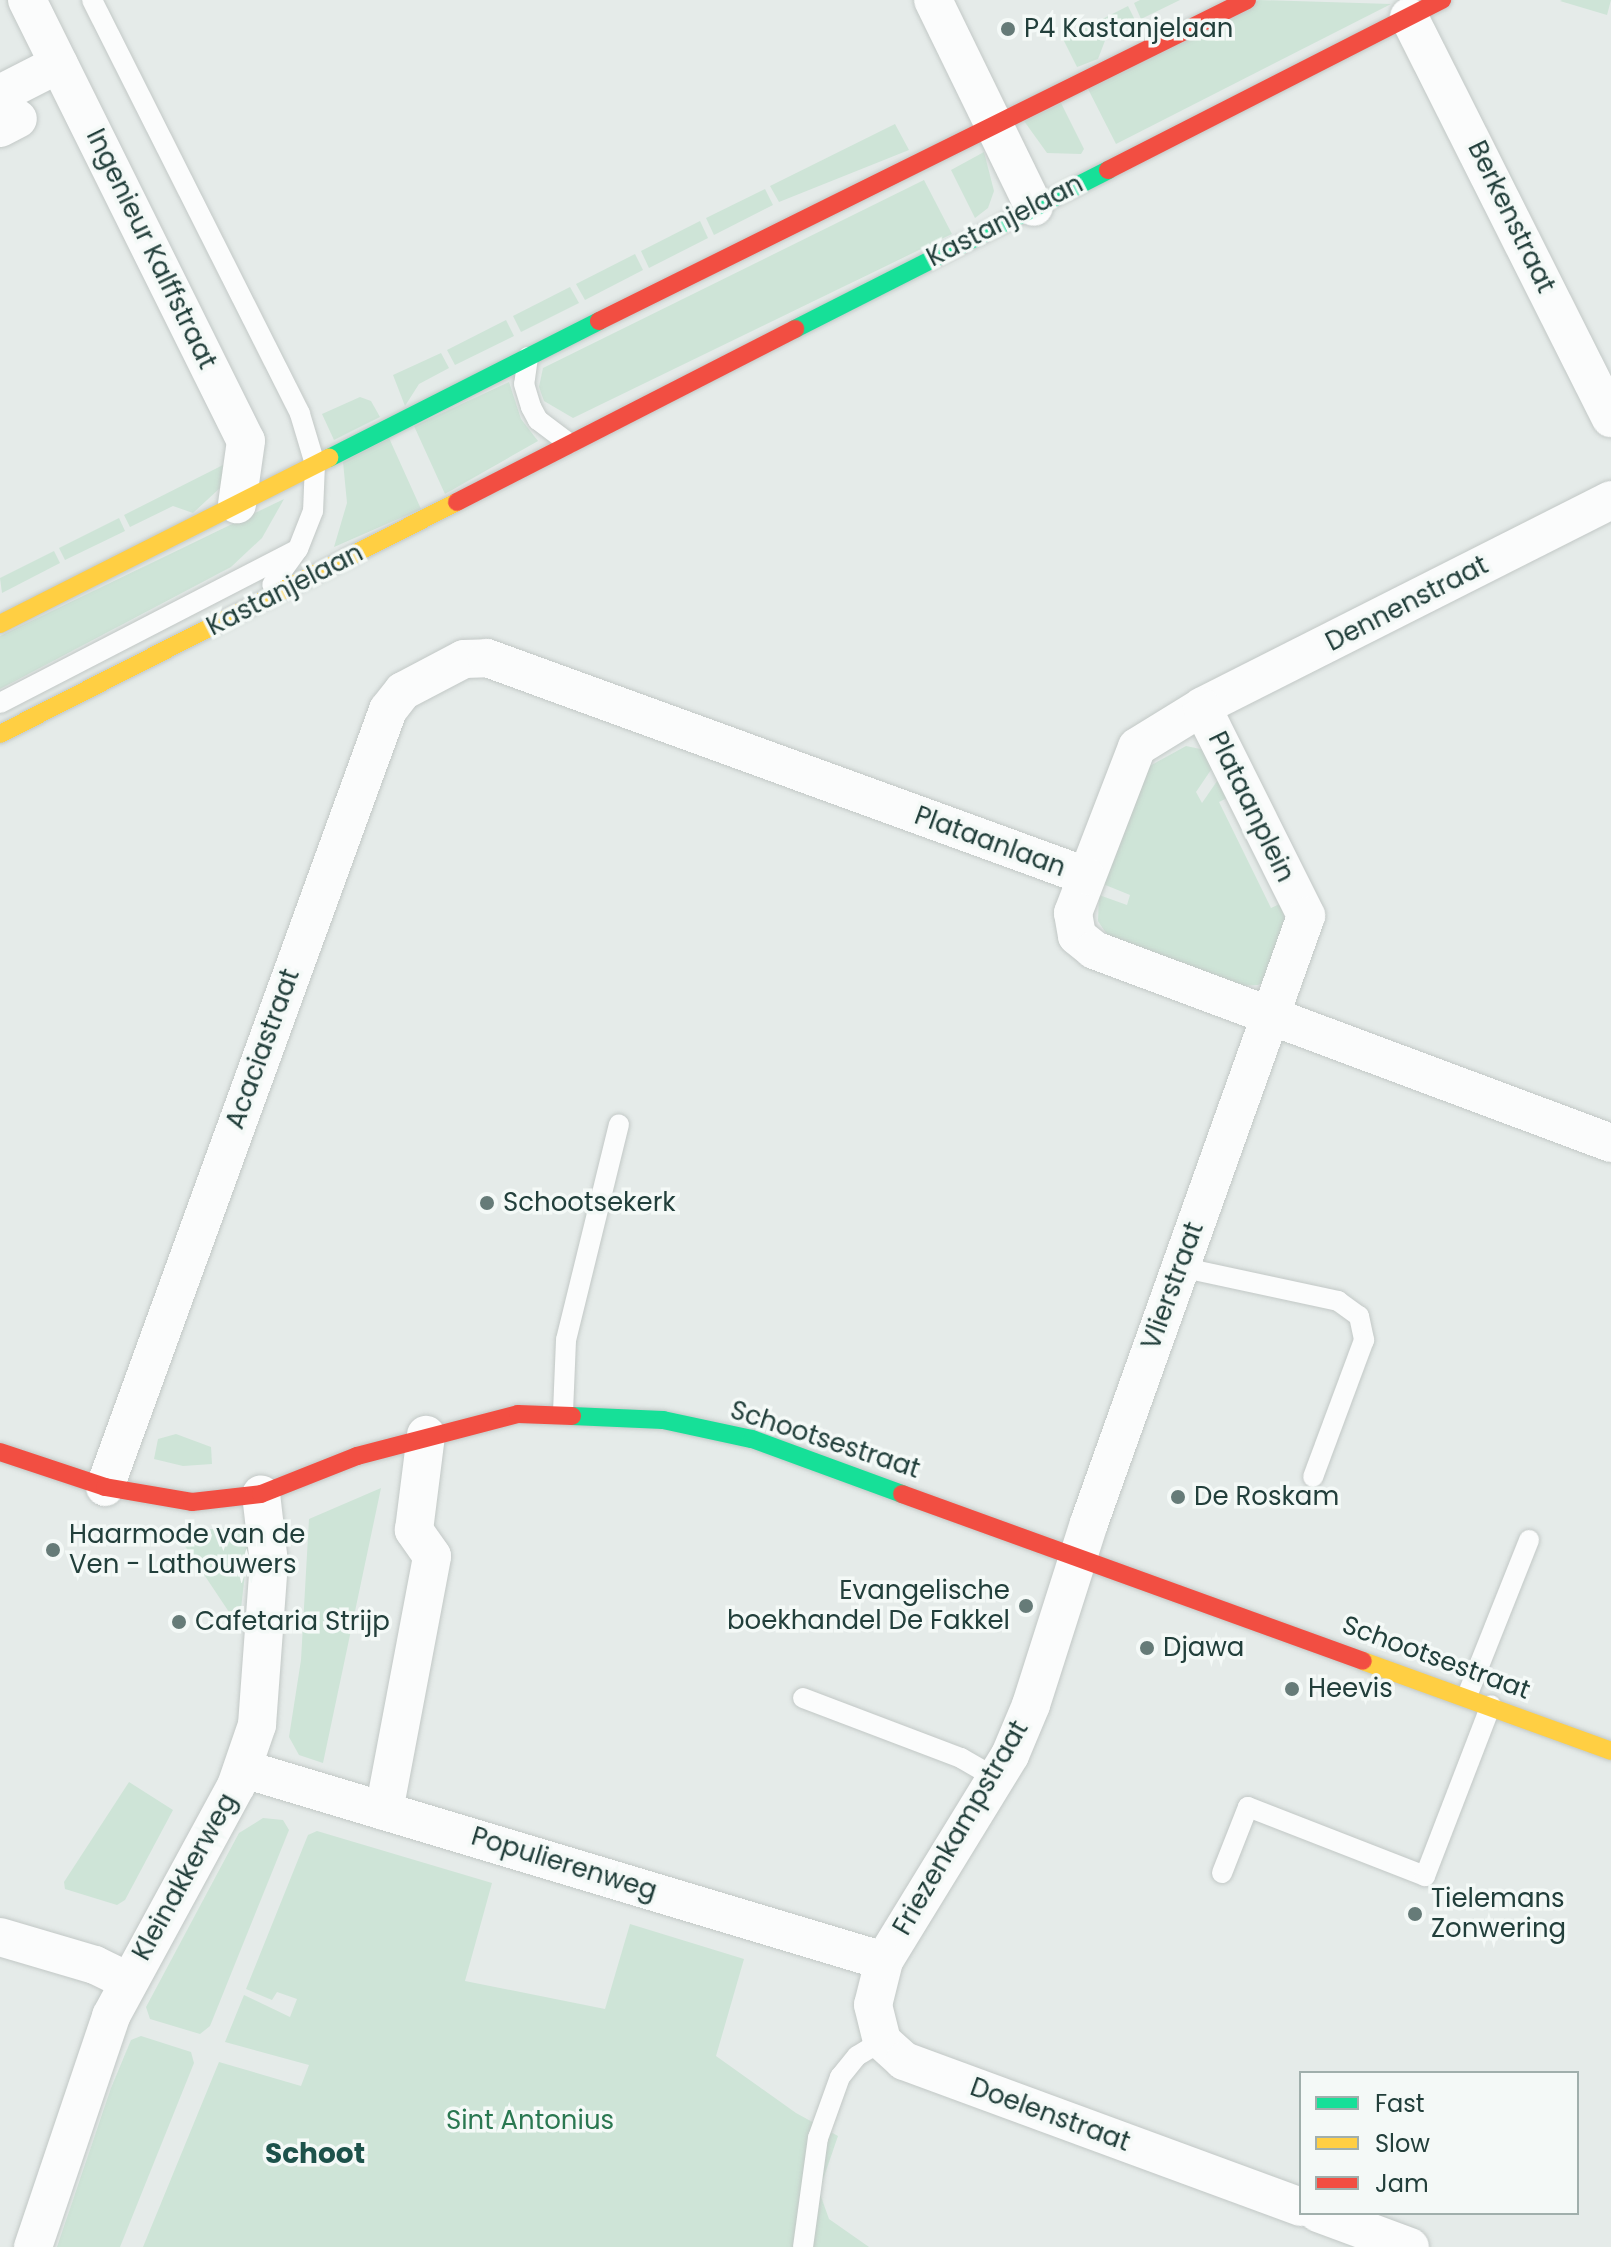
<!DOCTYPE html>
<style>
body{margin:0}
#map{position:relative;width:1611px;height:2247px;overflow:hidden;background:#e5ebe9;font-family:Poppins,sans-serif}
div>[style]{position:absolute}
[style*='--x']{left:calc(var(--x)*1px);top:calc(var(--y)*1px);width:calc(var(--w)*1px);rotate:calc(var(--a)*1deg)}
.green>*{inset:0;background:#cee4d7}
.roads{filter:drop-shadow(0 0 2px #c2c8c6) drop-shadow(0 0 2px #c2c8c6)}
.lane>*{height:20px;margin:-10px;padding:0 10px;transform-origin:10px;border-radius:10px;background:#fbfcfc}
.street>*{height:38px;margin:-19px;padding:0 19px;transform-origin:19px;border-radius:19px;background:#fbfcfc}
.fast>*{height:18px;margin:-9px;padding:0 9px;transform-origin:9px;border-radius:9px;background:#16e098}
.slow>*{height:18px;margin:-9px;padding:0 9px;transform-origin:9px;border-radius:9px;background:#ffcf43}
.jam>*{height:18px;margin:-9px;padding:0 9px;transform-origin:9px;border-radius:9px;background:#f24e42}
.dots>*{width:22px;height:22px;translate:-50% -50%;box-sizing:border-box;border:4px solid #f4f9f7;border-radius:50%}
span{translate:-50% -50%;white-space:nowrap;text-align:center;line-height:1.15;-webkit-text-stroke:7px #f4f9f7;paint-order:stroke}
.poi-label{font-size:26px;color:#223f3b}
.left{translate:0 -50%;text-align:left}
.right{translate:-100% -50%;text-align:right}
.street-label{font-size:26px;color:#223f3b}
.park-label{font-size:26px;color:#2a7851}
.neighbourhood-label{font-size:28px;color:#1d524b;font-weight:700}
.legend{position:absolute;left:1299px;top:2071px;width:280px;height:144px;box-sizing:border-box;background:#f4f9f7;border:2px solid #a0afac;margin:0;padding:10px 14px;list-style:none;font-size:24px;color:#223f3b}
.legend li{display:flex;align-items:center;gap:16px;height:40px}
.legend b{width:40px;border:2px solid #a0afac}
</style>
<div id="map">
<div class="green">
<i style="clip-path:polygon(1140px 0,1180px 0,1141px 19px,1134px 3px)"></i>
<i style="clip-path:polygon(1259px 0,1391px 4px,1116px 144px,1087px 87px)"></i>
<i style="clip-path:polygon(1611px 0,1607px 15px,1560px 1px,1562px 0)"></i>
<i style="clip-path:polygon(1128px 6px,1136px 22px,1106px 38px,1098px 59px,1077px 67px,1063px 39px)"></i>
<i style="clip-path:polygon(1061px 103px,1084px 149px,1081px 154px,1047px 153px,1024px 121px)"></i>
<i style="clip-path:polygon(895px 124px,909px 150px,779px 202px,770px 186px)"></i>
<i style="clip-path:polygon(984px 152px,994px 191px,988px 208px,975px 218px,951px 170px)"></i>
<i style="clip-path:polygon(924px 180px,952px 234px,573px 418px,544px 401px,539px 387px,543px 368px)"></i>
<i style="clip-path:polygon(765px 189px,773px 205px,714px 235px,706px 218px)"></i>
<i style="clip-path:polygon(700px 221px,708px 238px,649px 268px,641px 251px)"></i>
<i style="clip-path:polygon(635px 254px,643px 270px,585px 300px,576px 284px)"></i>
<i style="clip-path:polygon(570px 287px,579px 303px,521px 332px,513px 316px)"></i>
<i style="clip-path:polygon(506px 320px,514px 336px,455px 365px,447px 350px)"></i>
<i style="clip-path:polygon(441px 353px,449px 368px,419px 384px,405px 406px,393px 375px)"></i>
<i style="clip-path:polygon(509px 382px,521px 419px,538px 441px,445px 494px,414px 426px)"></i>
<i style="clip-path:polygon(360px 397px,371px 401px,380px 417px,334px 440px,322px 414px)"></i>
<i style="clip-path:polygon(389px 438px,421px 509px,334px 547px,347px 503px,343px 462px)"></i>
<i style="clip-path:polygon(225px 464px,220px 488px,193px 513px,173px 506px,130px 527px,124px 515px)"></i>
<i style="clip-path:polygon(284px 499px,262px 538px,231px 567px,0 689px,0 636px)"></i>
<i style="clip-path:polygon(119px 518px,125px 531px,65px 560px,59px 548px)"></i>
<i style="clip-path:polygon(54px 551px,60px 563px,2px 593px,0 578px)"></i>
<i style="clip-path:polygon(1186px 746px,1205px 750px,1217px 761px,1196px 792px,1202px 803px,1224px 771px,1233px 795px,1219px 802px,1271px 908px,1286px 901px,1290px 908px,1266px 981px,1258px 985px,1238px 986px,1108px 936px,1098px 921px,1099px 895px,1127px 905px,1130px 895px,1103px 884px,1146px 768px)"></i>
<i style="clip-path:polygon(176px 1434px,211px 1447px,212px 1464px,183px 1466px,154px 1459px,158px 1439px)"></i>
<i style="clip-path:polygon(381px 1488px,323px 1763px,299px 1755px,289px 1737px,301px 1660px,309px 1519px)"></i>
<i style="clip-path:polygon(230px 1528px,242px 1533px,248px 1546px,239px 1627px,181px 1540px,193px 1530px)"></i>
<i style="clip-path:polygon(129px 1782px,173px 1810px,125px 1900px,117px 1905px,65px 1889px,64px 1882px)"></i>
<i style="clip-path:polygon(263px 1818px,283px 1820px,289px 1830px,210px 2026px,200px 2034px,150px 2019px,146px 2007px,239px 1833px)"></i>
<i style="clip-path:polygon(317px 1831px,492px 1883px,465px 1981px,605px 2009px,630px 1924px,744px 1959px,716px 2056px,796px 2113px,838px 2136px,819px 2191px,829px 2219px,869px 2247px,143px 2247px,219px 2062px,301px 2086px,309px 2065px,225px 2042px,244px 1995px,290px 2017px,297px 1999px,277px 1992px,272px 2000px,246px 1989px,308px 1835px)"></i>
<i style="clip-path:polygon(141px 2036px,191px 2052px,194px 2063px,120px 2247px,57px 2247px,111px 2088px,131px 2040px)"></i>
</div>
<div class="roads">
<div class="lane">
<i style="--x:92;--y:0;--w:463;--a:63.3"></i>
<i style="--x:300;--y:414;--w:52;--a:73.3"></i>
<i style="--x:315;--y:464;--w:47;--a:92.4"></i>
<i style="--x:313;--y:511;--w:41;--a:111.5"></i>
<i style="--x:298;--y:549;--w:44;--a:125.8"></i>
<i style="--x:528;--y:357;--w:27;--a:98"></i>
<i style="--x:524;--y:384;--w:24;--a:73"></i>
<i style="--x:531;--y:407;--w:15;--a:62"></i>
<i style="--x:538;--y:420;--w:39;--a:37"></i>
<i style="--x:0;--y:703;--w:331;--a:-27.3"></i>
<i style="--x:1180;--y:1267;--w:162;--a:12.1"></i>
<i style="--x:1338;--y:1301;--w:26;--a:36"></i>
<i style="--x:1359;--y:1316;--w:25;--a:78"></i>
<i style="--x:1364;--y:1340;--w:146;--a:110.4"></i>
<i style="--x:563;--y:1412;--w:72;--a:-87.6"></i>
<i style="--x:566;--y:1340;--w:222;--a:-76.2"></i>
<i style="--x:1467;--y:1696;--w:168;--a:-68.3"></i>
<i style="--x:803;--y:1698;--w:169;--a:20.8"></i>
<i style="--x:961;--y:1758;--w:39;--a:30"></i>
<i style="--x:1222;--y:1873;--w:71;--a:-68.5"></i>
<i style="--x:1248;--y:1807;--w:190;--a:21.3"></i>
<i style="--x:1425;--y:1876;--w:183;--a:-68.9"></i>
<i style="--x:803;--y:2247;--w:110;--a:-82.2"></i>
<i style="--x:818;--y:2138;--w:65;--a:-70.2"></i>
<i style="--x:840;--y:2077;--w:27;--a:-51"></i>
<i style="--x:857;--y:2056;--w:29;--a:-31"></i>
</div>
<div class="street">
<i style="--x:27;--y:0;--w:492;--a:63.6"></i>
<i style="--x:246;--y:441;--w:64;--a:98.1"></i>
<i style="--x:933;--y:0;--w:230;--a:64"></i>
<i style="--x:1409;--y:17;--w:449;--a:63.3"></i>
<i style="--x:0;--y:94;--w:66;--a:-27"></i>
<i style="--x:0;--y:128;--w:20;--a:-27"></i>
<i style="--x:1611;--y:500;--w:458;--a:153.2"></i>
<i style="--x:1202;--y:707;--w:76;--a:148.4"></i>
<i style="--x:1137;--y:747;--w:178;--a:111.1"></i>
<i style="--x:1073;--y:913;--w:23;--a:80"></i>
<i style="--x:1077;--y:936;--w:22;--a:39"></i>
<i style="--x:1094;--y:950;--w:552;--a:20.47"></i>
<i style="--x:1202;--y:707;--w:233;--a:63.5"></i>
<i style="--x:1306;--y:916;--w:645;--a:109.67"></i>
<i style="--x:1089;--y:1523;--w:191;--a:107.7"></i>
<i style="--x:1031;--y:1705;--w:54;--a:112.8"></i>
<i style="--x:1010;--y:1755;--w:241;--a:121.5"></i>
<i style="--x:884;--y:1961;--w:45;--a:104"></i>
<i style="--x:873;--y:2005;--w:37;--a:76"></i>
<i style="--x:882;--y:2041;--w:30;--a:42"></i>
<i style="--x:904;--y:2061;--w:423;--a:20.2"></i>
<i style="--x:105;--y:1487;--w:827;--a:-69.99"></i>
<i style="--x:388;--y:710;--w:24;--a:-52"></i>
<i style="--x:403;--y:691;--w:69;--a:-27.7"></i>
<i style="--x:464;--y:659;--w:23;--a:-2"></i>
<i style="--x:487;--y:658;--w:637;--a:20"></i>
<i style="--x:244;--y:1769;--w:668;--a:16.7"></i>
<i style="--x:384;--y:1811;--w:259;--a:-79.3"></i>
<i style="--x:432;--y:1556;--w:32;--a:-125"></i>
<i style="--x:414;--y:1530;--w:96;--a:-82.8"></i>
<i style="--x:0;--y:1937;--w:99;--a:16.4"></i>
<i style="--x:95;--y:1965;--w:37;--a:26"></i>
<i style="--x:1318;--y:2213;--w:98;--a:20.3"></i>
<i style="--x:33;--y:2247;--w:244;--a:-71.3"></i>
<i style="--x:111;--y:2016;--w:262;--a:-61.5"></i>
<i style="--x:236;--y:1786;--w:65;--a:-71"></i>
<i style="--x:257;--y:1725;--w:162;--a:-85.8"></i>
<i style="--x:269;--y:1563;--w:69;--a:-96.6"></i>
</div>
<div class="fast">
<i style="--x:795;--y:329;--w:351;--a:-26.9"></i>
<i style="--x:329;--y:458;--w:303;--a:-26.9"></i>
<i style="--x:572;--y:1416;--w:91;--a:2.5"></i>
<i style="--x:663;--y:1420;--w:91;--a:12.1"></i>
<i style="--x:752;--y:1439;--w:160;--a:20.1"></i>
</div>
<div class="slow">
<i style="--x:0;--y:624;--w:369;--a:-26.8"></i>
<i style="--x:0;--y:734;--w:513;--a:-26.92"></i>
<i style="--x:1363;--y:1661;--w:264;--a:19.9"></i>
</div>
<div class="jam">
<i style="--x:1108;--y:170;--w:375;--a:-27"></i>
<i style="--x:599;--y:321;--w:723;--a:-26.35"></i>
<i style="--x:457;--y:502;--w:380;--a:-27.1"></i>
<i style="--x:0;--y:1452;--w:111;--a:18.4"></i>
<i style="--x:105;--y:1487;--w:88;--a:9.8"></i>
<i style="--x:192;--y:1502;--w:69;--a:-6.6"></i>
<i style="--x:261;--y:1494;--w:103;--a:-21.6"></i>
<i style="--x:357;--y:1456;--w:166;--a:-14.6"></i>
<i style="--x:518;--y:1414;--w:54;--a:2.1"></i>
<i style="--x:902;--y:1494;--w:490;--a:19.9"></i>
</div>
</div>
<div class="dots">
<i style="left:1008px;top:29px;background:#667b78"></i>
<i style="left:487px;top:1203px;background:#667b78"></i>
<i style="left:1178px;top:1497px;background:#667b78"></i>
<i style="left:53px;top:1550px;background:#667b78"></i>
<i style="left:1026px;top:1606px;background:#667b78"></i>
<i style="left:179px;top:1622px;background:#667b78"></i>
<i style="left:1147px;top:1648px;background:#667b78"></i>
<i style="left:1292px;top:1689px;background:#667b78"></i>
<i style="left:1415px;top:1914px;background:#667b78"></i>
</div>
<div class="poi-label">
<span class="left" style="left:1024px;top:29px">P4 Kastanjelaan</span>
<span class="left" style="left:503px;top:1203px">Schootsekerk</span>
<span class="left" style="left:1194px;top:1497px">De Roskam</span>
<span class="left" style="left:69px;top:1550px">Haarmode van de<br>Ven - Lathouwers</span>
<span class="right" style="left:1010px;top:1606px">Evangelische<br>boekhandel De Fakkel</span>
<span class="left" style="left:195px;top:1622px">Cafetaria Strijp</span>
<span class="left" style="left:1163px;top:1648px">Djawa</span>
<span class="left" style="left:1308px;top:1689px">Heevis</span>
<span class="left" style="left:1431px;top:1914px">Tielemans<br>Zonwering</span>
</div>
<div class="street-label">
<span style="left:1511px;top:217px;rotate:64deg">Berkenstraat</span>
<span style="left:1005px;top:221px;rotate:-27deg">Kastanjelaan</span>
<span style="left:151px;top:249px;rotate:64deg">Ingenieur Kalffstraat</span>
<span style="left:285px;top:590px;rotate:-27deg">Kastanjelaan</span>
<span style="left:1407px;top:604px;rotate:-27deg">Dennenstraat</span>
<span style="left:1251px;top:807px;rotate:64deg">Plataanplein</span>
<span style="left:990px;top:842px;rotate:20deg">Plataanlaan</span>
<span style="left:263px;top:1049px;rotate:-70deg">Acaciastraat</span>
<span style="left:1173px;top:1286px;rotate:-70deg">Vlierstraat</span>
<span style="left:825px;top:1440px;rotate:18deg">Schootsestraat</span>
<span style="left:1436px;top:1658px;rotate:20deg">Schootsestraat</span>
<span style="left:961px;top:1828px;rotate:-60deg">Friezenkampstraat</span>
<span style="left:564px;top:1864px;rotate:17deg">Populierenweg</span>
<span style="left:185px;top:1877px;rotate:-61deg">Kleinakkerweg</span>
<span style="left:1050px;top:2115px;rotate:20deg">Doelenstraat</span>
</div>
<div class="park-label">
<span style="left:530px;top:2121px">Sint Antonius</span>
</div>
<div class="neighbourhood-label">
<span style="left:315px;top:2154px">Schoot</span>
</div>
<ul class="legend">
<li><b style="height:10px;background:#16e098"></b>Fast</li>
<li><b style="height:10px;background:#ffcf43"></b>Slow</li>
<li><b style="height:10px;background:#f24e42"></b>Jam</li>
</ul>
</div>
